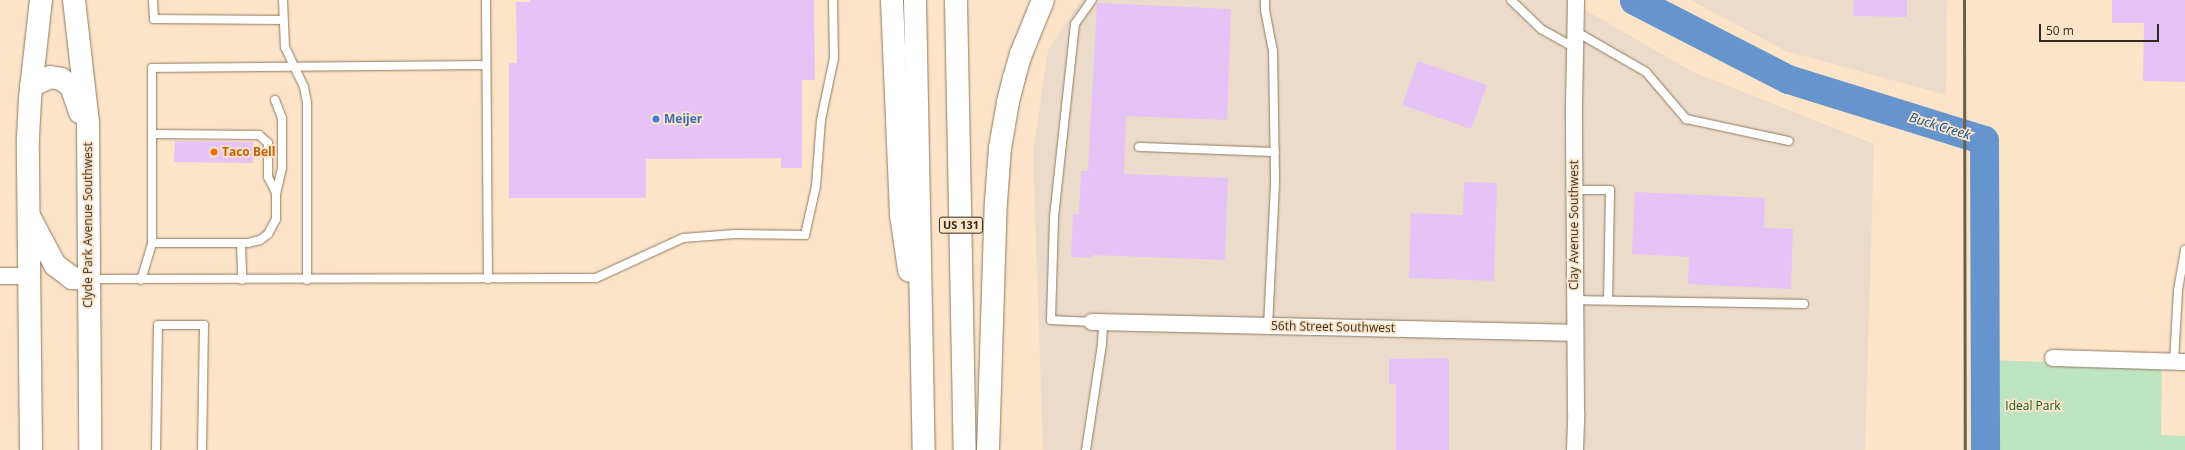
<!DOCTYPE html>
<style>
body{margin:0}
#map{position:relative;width:2185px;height:450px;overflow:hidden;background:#fce4c8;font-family:"Open Sans",sans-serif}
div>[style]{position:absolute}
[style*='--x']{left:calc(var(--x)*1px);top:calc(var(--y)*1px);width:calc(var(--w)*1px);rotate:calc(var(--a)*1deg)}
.industrial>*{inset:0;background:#ecdbca}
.green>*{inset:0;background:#bfe4c1}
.river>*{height:29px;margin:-14.5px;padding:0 14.5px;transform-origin:14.5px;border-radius:14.5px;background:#6695cd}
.building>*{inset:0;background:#e5c3f6}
.roads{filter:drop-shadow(0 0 1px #8f7a60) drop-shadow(0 0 1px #8f7a60)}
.service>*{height:8px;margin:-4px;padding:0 4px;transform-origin:4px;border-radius:4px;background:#fff}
.minor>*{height:16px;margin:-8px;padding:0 8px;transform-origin:8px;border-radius:8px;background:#fff}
.secondary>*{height:22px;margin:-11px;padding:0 11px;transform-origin:11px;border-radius:11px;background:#fff}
.motorway>*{height:22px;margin:-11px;padding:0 11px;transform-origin:11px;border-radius:11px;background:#fff}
.rail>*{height:3px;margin:-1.5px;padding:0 1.5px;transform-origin:1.5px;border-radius:1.5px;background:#6b5e4e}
.dots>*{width:11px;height:11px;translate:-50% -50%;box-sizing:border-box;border:2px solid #fce4c8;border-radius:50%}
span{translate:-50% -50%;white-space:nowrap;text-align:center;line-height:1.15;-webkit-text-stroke:3.5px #fce4c8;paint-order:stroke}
.shield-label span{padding:1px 3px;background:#fce4c8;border:1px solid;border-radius:3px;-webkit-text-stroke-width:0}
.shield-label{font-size:11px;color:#332a1f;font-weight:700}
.shop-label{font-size:12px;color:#366cbe;font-weight:700}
.left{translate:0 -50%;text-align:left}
.food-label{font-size:12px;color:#c56008;font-weight:700}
.street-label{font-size:12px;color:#332a1f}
.park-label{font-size:12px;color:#185724}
.water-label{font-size:13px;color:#0a5093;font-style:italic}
.scale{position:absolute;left:2039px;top:24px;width:120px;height:18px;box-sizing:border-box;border:2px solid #332a1f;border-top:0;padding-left:5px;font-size:12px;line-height:14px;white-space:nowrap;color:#332a1f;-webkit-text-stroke:3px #fce4c8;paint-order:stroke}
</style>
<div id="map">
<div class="industrial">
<i style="clip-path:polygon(1081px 0,1568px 0,1693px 72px,1874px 144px,1865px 450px,1043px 450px,1033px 153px,1048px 50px)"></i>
<i style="clip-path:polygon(1690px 0,1947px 0,1946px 95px,1786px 51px)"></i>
</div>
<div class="green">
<i style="clip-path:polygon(1987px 360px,2162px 366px,2161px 435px,2185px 436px,2185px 450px,1987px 450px)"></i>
</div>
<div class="river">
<i style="--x:1634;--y:0;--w:173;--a:27.2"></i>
<i style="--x:1788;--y:79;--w:205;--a:17.3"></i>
<i style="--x:1984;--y:140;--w:310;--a:89.8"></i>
</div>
<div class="building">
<i style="clip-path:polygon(530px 0,814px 0,815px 80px,802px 80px,802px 168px,781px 168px,781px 158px,646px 159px,646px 198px,509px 198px,509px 63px,517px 63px,516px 2px,530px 2px)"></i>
<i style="clip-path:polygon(1854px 0,1907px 0,1907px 17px,1853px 16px)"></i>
<i style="clip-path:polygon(2112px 0,2185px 0,2185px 82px,2143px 81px,2144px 23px,2112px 23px)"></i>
<i style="clip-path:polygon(1097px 3px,1231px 9px,1227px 120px,1126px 116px,1124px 174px,1228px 178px,1225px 260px,1093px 255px,1092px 258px,1071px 257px,1073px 214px,1079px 214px,1081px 171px,1088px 171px)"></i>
<i style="clip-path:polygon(1418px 61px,1487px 85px,1471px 129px,1402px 105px)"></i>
<i style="clip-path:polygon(175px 141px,253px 142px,253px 163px,174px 162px)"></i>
<i style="clip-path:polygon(1464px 182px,1497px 183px,1494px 281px,1409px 278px,1411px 213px,1463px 215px)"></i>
<i style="clip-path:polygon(1635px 192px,1765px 198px,1764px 228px,1793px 229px,1791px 289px,1688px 284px,1689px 257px,1632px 254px)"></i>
<i style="clip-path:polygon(1449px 358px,1449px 450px,1396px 450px,1396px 384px,1389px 384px,1389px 359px)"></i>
</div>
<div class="roads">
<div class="service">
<i style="--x:153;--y:0;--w:19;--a:87"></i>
<i style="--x:154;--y:19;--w:129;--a:0.4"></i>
<i style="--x:283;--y:0;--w:47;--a:87.6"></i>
<i style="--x:285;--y:47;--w:44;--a:64.6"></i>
<i style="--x:304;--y:87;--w:16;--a:79"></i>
<i style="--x:307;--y:103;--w:177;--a:90"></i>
<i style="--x:486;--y:0;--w:279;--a:89.6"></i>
<i style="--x:1265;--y:0;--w:10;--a:90"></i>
<i style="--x:1265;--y:10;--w:42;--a:79"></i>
<i style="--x:1273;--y:51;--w:133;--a:89.1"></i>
<i style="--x:1275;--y:184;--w:142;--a:92.8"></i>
<i style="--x:1511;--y:0;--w:42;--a:44"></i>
<i style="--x:1541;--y:29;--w:38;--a:29"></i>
<i style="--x:1575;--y:31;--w:82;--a:30"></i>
<i style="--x:1646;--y:72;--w:62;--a:49.6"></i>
<i style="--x:1686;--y:119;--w:105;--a:12.1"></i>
<i style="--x:275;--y:100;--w:19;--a:69"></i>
<i style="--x:282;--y:118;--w:50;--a:90"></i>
<i style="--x:282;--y:168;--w:26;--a:103"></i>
<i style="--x:276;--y:193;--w:26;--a:90"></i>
<i style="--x:276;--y:219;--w:17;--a:118"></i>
<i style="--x:268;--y:234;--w:10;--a:143"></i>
<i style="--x:260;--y:240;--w:12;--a:166"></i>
<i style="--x:248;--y:243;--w:96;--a:180"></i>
<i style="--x:152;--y:243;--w:175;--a:-90"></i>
<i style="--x:152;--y:68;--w:333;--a:-0.5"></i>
<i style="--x:152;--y:134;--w:107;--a:0.5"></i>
<i style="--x:259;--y:135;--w:12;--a:42"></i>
<i style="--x:268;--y:143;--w:34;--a:90"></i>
<i style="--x:268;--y:177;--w:18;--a:63"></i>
<i style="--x:1139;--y:147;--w:136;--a:2.1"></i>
<i style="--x:1574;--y:190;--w:36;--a:0"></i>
<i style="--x:1610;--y:190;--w:110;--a:91"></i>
<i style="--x:241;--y:243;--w:37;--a:88"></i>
<i style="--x:91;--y:279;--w:505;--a:-0.11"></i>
<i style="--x:596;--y:278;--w:96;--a:-24.7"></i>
<i style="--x:683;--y:238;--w:52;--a:-4.4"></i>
<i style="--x:735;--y:234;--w:70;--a:0.8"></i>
<i style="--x:805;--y:235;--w:50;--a:-77.3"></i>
<i style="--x:816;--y:186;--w:66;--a:-85.7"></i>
<i style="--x:821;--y:120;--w:63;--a:-78.2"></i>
<i style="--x:834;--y:58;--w:58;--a:-91"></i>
<i style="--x:141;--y:280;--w:39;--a:-73"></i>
<i style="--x:1574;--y:300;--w:230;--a:1"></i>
<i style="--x:1092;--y:322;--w:41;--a:-177.2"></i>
<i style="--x:1051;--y:320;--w:103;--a:-88.3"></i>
<i style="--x:1054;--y:217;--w:194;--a:-83.8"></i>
<i style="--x:1075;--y:24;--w:29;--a:-55"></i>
<i style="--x:2174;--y:362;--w:72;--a:-86.8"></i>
<i style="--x:2178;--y:290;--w:41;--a:-80.1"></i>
<i style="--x:156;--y:450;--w:125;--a:-89.1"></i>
<i style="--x:158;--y:325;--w:46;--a:0"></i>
<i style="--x:204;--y:325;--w:125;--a:90.9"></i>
<i style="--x:1086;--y:450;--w:107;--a:-81.4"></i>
<i style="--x:1102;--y:344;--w:22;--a:-87"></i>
</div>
<div class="minor">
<i style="--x:0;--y:276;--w:28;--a:0"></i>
<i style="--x:1092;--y:322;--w:482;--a:1.3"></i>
<i style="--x:2053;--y:358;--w:132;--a:1.7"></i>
<i style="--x:1575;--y:450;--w:38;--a:-88"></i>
<i style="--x:1576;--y:412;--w:306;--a:-90.4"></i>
<i style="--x:1574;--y:106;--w:106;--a:-88.9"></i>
</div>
<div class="secondary">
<i style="--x:74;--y:0;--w:124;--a:83.5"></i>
<i style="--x:88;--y:123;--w:327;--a:89.6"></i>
<i style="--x:31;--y:86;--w:21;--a:-25"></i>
<i style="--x:50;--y:77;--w:11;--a:10"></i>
<i style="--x:61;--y:79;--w:12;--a:35"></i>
<i style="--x:71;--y:86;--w:28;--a:71"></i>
<i style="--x:30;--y:218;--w:53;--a:62"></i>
<i style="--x:55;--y:265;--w:21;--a:37"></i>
<i style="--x:72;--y:278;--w:16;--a:4"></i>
<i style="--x:31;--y:450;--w:312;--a:-90.6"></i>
<i style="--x:28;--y:138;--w:40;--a:-87.1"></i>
<i style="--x:30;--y:98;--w:99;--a:-83.6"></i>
</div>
<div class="motorway">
<i style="--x:892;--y:0;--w:215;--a:87.6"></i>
<i style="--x:901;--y:215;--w:56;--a:81.7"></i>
<i style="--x:915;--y:0;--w:450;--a:88.9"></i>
<i style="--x:956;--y:0;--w:450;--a:88.9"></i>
<i style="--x:988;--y:450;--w:248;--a:-88.2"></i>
<i style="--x:996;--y:202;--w:54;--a:-85.8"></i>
<i style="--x:1000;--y:148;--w:47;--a:-80.1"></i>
<i style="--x:1008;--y:102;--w:25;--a:-76"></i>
<i style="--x:1014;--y:78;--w:25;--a:-74"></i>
<i style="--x:1021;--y:54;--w:58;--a:-67.8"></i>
</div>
</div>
<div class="rail">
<i style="--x:1964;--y:0;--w:450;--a:89.9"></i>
</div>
<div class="dots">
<i style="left:656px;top:119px;background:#3f7fe0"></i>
<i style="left:214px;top:152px;background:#e8710a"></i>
</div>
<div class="shield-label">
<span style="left:961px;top:225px">US 131</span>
</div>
<div class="shop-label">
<span class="left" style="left:664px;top:119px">Meijer</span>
</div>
<div class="food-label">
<span class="left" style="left:222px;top:152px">Taco Bell</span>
</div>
<div class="street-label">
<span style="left:88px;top:225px;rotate:-90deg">Clyde Park Avenue Southwest</span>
<span style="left:1574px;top:225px;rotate:-90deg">Clay Avenue Southwest</span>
<span style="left:1333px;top:327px;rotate:1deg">56th Street Southwest</span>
</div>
<div class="park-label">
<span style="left:2033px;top:406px">Ideal Park</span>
</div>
<div class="water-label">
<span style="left:1940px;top:126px;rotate:17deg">Buck Creek</span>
</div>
<div class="scale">50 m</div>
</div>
